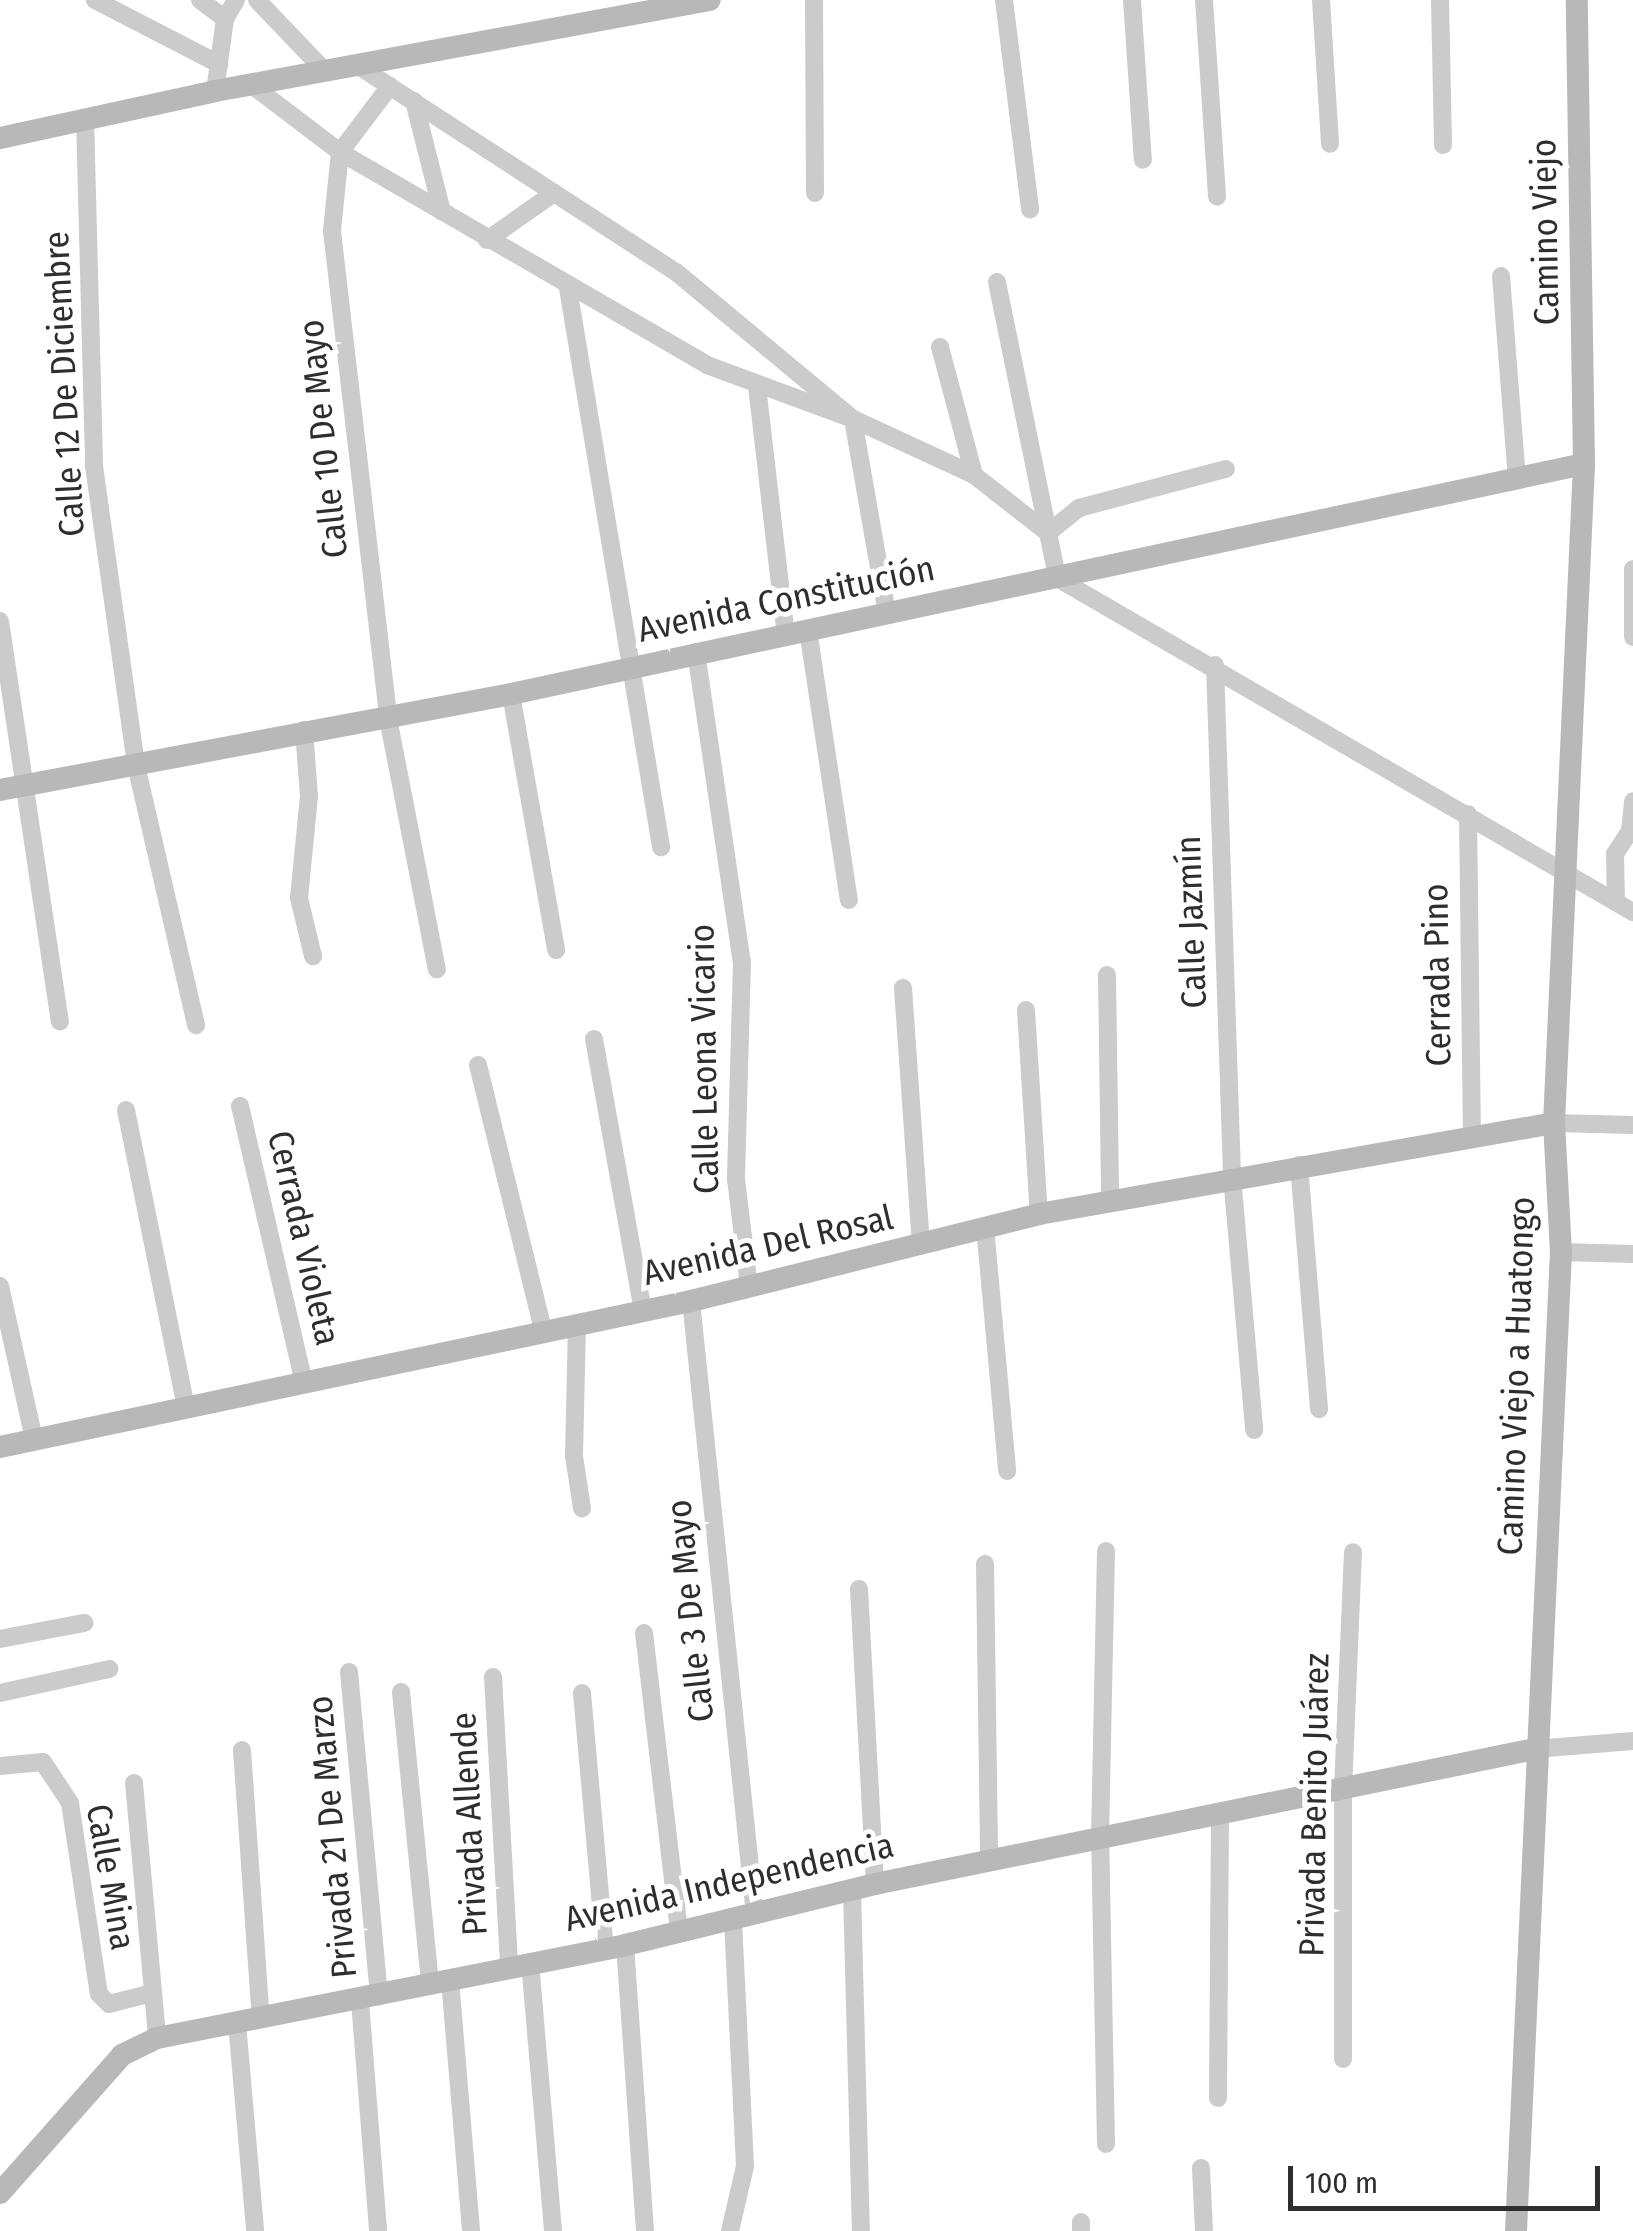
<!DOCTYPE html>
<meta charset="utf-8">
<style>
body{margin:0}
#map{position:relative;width:1633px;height:2231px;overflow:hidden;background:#fff;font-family:"Fira Sans Condensed",sans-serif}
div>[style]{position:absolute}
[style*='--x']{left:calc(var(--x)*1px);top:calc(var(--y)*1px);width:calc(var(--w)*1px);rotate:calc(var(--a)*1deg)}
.minor>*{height:18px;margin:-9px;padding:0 9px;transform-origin:9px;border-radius:9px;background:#cbcbcb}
.secondary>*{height:22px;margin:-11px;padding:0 11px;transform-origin:11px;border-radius:11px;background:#b8b8b8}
span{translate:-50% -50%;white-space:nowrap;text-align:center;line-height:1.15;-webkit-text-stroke:10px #fff;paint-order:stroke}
.street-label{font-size:35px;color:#2e2e2e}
.scale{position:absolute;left:1288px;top:2166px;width:312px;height:45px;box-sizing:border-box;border:5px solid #2e2e2e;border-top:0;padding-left:12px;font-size:30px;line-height:35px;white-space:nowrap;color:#2e2e2e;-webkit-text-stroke:8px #fff;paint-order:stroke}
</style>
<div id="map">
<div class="minor">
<i style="--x:95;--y:0;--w:140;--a:27.3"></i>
<i style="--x:200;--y:0;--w:31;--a:37"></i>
<i style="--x:225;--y:19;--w:73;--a:97.9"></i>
<i style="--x:257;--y:0;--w:97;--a:46.3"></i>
<i style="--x:814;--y:0;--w:193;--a:89.7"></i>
<i style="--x:1004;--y:0;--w:211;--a:82.9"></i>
<i style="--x:1132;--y:0;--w:160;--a:86.1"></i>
<i style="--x:1204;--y:0;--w:197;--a:86.2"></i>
<i style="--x:1321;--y:0;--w:144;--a:86.4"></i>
<i style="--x:1440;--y:0;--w:145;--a:88.8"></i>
<i style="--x:225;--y:19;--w:22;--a:-60"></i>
<i style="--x:357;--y:65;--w:380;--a:33"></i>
<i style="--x:676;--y:272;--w:230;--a:39.7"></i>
<i style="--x:853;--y:419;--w:198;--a:80.1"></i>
<i style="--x:253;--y:86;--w:109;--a:37.2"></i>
<i style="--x:340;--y:152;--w:424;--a:30.1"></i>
<i style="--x:707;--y:365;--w:156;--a:20.3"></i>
<i style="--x:853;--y:419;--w:133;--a:24.8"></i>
<i style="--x:390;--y:86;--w:83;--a:127.1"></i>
<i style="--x:340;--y:152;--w:79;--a:95.8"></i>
<i style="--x:332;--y:231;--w:490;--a:83.4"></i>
<i style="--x:388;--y:718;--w:256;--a:79"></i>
<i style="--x:414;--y:101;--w:114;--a:75.8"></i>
<i style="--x:85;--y:118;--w:348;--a:88.5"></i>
<i style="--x:94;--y:466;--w:302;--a:82"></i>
<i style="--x:136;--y:765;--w:267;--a:77"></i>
<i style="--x:487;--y:240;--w:82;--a:-35"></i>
<i style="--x:1501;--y:276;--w:204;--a:85.5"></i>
<i style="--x:997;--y:282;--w:302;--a:78.5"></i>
<i style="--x:1057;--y:578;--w:666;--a:30.11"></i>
<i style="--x:568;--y:288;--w:567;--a:80.55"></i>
<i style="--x:940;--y:347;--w:132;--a:75.1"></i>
<i style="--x:974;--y:475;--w:94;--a:38.1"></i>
<i style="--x:1048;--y:533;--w:40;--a:-39"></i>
<i style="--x:1079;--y:508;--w:152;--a:-14.9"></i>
<i style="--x:757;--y:386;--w:251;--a:83.4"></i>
<i style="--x:1633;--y:569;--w:68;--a:90"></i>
<i style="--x:0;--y:621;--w:405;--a:81.5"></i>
<i style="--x:808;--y:630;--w:273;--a:81.4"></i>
<i style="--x:696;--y:652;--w:313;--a:81.6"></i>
<i style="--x:742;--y:962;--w:217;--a:91.6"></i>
<i style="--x:736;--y:1179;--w:109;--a:83.1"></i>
<i style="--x:1215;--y:665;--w:511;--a:88.09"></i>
<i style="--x:1232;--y:1176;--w:255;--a:85"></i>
<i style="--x:511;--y:694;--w:260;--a:80"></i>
<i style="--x:304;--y:730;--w:66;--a:85.7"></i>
<i style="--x:309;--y:796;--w:102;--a:95.6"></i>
<i style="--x:299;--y:898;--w:60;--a:76.4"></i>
<i style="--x:1468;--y:814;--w:320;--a:89.3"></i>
<i style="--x:1616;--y:902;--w:48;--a:-91.2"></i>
<i style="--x:1615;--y:854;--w:27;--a:-57"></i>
<i style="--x:1630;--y:831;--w:30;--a:-84"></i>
<i style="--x:1107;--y:975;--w:225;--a:89.2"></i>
<i style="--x:903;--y:988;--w:257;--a:86"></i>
<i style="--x:1026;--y:1010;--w:204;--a:86.4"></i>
<i style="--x:594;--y:1039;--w:276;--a:79.8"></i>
<i style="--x:478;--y:1065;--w:273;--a:76.2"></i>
<i style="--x:240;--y:1106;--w:285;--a:77"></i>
<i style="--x:126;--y:1110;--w:304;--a:78.6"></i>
<i style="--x:1554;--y:1123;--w:79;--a:1.5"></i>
<i style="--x:1299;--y:1165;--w:245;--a:85.3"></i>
<i style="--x:985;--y:1227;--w:245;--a:84.8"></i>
<i style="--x:1561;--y:1252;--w:72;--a:1.6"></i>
<i style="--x:0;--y:1286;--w:157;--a:77.5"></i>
<i style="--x:691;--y:1301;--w:617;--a:84.05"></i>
<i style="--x:577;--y:1324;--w:132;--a:91.3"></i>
<i style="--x:574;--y:1456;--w:53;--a:81.3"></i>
<i style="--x:985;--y:1564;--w:296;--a:89.2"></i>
<i style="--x:859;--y:1589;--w:295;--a:86.9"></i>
<i style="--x:644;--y:1633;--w:300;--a:83.3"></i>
<i style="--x:0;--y:1639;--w:86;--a:-10.8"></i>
<i style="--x:349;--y:1672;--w:326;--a:84.7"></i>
<i style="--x:493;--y:1677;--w:290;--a:86.8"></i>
<i style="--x:401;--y:1692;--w:294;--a:84.3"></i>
<i style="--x:0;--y:1693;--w:112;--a:-12.4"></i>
<i style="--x:582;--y:1693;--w:257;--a:84.9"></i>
<i style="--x:1535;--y:1749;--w:98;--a:-4.7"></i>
<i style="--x:242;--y:1750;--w:270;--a:86"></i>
<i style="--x:0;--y:1766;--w:43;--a:-5.3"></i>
<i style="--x:43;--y:1762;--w:49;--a:56.6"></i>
<i style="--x:70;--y:1803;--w:193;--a:81.4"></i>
<i style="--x:99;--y:1994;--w:14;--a:45"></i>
<i style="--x:109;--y:2004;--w:44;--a:-14.3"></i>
<i style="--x:134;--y:1783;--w:256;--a:84.8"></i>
<i style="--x:852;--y:1891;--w:340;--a:88.5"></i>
<i style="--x:625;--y:1945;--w:287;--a:86"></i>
<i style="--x:530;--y:1962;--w:270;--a:85.1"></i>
<i style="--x:450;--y:1980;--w:252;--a:85.2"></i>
<i style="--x:360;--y:2001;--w:231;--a:85.5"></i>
<i style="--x:237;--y:2023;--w:208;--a:85"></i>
<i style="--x:1343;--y:2059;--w:269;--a:-90"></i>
<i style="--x:1343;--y:1790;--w:238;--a:-87.6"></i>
<i style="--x:1218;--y:2098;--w:285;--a:-89.6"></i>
<i style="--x:1106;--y:2144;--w:307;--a:-91.1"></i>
<i style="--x:1100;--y:1837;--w:286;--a:-88.8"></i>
<i style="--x:1201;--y:2168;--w:63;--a:87.3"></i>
<i style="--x:1081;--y:2222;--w:9;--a:90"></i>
<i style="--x:730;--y:2231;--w:67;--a:-77"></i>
<i style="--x:745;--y:2166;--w:245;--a:-92.8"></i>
</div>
<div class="secondary">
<i style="--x:0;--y:138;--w:220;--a:-12.3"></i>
<i style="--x:215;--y:91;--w:503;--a:-10.42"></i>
<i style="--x:0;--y:790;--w:520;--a:-10.64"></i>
<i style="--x:511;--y:694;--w:1097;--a:-12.1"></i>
<i style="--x:0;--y:1447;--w:706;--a:-11.93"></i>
<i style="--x:691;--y:1301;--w:359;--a:-14"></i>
<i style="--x:1039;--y:1214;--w:523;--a:-10.02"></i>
<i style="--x:0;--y:2193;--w:184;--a:-48.5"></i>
<i style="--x:122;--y:2055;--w:39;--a:-26"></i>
<i style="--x:157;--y:2038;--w:477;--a:-11.2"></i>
<i style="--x:625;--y:1945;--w:257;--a:-13.7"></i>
<i style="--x:875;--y:1884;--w:674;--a:-11.56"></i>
<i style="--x:1516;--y:2231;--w:980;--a:-87.37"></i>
<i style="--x:1561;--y:1252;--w:129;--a:-93.1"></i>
<i style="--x:1554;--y:1123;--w:660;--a:-87.39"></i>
<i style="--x:1584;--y:464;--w:464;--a:-90.9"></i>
</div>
<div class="street-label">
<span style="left:1545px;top:232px;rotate:-91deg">Camino Viejo</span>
<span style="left:64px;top:384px;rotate:-93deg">Calle 12 De Diciembre</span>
<span style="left:323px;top:439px;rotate:-96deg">Calle 10 De Mayo</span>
<span style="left:786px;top:599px;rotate:-12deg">Avenida Constitución</span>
<span style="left:1191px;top:922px;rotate:-92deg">Calle Jazmín</span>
<span style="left:1437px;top:975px;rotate:-91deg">Cerrada Pino</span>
<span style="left:704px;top:1059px;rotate:-91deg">Calle Leona Vicario</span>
<span style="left:304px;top:1238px;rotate:77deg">Cerrada Violeta</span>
<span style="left:768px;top:1245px;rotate:-13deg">Avenida Del Rosal</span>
<span style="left:1516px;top:1376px;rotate:-88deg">Camino Viejo a Huatongo</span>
<span style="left:690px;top:1611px;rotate:-96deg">Calle 3 De Mayo</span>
<span style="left:1314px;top:1805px;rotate:-89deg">Privada Benito Juárez</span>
<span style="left:469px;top:1824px;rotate:-93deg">Privada Allende</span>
<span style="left:332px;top:1837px;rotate:-95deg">Privada 21 De Marzo</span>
<span style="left:111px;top:1877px;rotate:80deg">Calle Mina</span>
<span style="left:729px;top:1882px;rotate:-13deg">Avenida Independencia</span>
</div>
<div class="scale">100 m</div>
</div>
